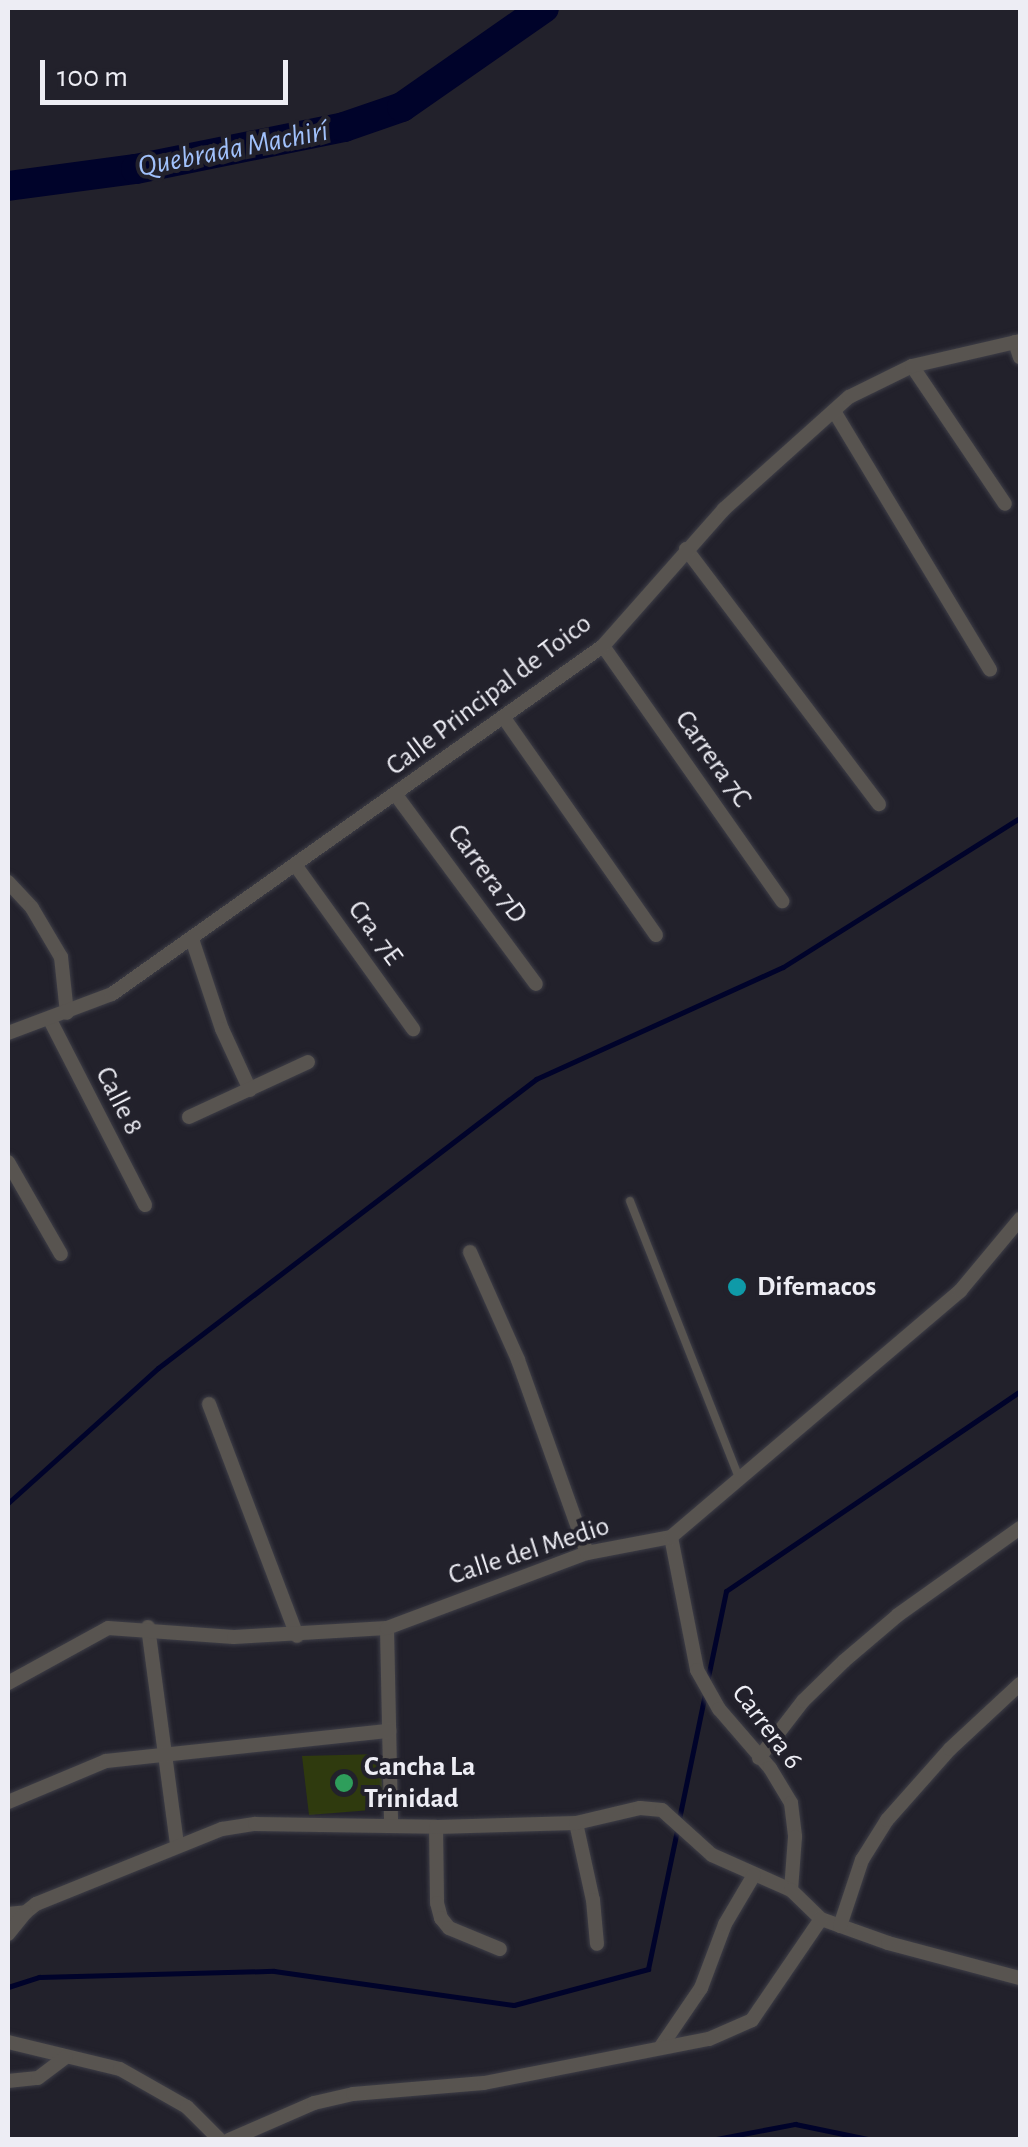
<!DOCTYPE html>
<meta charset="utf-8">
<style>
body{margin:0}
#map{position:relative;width:1028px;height:2147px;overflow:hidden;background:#22212b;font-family:"Alegreya Sans",sans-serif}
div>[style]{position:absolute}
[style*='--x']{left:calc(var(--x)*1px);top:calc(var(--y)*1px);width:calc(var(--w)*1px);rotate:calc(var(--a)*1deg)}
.green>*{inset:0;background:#2f3a0e}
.stream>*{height:5px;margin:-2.5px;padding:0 2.5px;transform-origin:2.5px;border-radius:2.5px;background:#00032a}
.river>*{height:30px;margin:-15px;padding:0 15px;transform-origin:15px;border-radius:15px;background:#00032a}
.roads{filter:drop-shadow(0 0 2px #3e3e47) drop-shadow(0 0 2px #3e3e47)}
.service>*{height:8px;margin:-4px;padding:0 4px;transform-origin:4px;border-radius:4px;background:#585450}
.minor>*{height:14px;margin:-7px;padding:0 7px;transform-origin:7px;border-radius:7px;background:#585450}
.dots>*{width:28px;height:28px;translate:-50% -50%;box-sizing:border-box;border:5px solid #22212b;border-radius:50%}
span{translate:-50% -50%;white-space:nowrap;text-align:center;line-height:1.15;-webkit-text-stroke:8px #22212b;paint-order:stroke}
.street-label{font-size:28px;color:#ededf4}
.poi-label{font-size:28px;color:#ededf4;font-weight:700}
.left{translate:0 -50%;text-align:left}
.water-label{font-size:30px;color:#a1c1fb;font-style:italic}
.frame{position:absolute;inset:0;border:10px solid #ededf4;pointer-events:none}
.scale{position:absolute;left:40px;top:60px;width:248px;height:45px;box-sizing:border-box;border:5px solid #ededf4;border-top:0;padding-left:12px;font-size:30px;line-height:35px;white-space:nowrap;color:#ededf4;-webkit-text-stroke:8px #22212b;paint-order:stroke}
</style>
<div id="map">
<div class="green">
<i style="clip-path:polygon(380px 1754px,384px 1809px,309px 1815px,302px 1756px)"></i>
</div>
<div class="stream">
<i style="--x:8;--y:1503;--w:202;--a:-42"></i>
<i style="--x:158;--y:1368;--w:476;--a:-37.4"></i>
<i style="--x:536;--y:1079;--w:271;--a:-24.4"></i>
<i style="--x:783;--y:967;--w:280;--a:-32.2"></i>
<i style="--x:707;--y:1682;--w:93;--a:-78.2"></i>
<i style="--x:726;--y:1591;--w:356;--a:-34.2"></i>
<i style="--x:679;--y:1819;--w:129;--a:-78.3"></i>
<i style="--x:8;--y:1987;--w:33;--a:-18"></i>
<i style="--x:39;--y:1977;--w:235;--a:-1.5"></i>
<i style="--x:274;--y:1971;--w:242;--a:8.1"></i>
<i style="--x:514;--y:2005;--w:139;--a:-15"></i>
<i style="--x:648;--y:1969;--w:142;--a:-78.2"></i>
<i style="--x:711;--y:2140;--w:86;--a:-10.8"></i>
<i style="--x:795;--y:2124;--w:79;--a:11.7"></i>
</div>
<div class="river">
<i style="--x:8;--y:186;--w:129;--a:-7.6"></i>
<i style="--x:136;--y:169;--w:212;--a:-11.4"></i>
<i style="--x:344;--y:127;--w:61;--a:-19"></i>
<i style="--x:402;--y:107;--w:173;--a:-34.9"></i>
</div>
<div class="roads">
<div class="service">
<i style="--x:630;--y:1201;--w:300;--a:68.5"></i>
</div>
<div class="minor">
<i style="--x:1015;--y:342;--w:16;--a:72"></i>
<i style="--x:912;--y:366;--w:166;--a:56"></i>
<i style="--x:834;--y:411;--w:302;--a:58.9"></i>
<i style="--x:686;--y:549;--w:320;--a:52.9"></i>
<i style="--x:603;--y:646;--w:312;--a:54.9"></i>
<i style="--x:504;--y:718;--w:265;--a:55"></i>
<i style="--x:396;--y:795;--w:235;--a:53.5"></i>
<i style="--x:296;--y:866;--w:201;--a:54.3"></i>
<i style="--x:8;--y:882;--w:35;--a:47"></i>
<i style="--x:32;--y:908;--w:57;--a:59.4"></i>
<i style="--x:61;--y:957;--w:56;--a:83.9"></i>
<i style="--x:192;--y:939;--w:95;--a:71.6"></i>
<i style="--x:222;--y:1029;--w:67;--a:65.3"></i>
<i style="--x:50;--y:1020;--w:208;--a:62.8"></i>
<i style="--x:8;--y:1033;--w:111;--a:-20.6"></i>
<i style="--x:112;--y:994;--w:602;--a:-35.33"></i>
<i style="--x:603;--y:646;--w:183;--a:-48.5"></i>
<i style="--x:724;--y:509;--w:168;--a:-41.9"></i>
<i style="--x:849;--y:397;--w:70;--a:-26.2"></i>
<i style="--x:912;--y:366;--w:111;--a:-13"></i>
<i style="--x:189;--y:1117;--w:131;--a:-24.8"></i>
<i style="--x:8;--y:1162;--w:106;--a:60.1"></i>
<i style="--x:470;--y:1252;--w:118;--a:66"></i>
<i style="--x:518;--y:1360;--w:205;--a:70.3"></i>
<i style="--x:209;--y:1404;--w:248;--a:69.2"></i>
<i style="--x:671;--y:1537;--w:136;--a:78.9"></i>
<i style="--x:697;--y:1670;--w:45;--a:60.6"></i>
<i style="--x:719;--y:1709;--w:78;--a:49.2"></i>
<i style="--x:770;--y:1768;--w:41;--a:59"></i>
<i style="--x:791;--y:1803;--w:34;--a:83"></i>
<i style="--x:795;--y:1837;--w:53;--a:94.3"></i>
<i style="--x:148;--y:1627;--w:219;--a:82.4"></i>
<i style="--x:387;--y:1628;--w:197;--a:88.8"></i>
<i style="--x:8;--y:1683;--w:114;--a:-28.8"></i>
<i style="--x:108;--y:1628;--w:126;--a:4.1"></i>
<i style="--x:234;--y:1637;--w:153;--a:-3.4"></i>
<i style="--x:387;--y:1628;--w:214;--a:-20.6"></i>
<i style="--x:587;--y:1553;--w:86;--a:-10.8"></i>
<i style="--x:671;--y:1537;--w:380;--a:-40.4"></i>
<i style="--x:960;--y:1291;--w:94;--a:-50.2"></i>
<i style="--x:759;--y:1758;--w:72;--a:-52.3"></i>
<i style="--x:803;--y:1701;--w:57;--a:-44.3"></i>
<i style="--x:844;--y:1661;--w:71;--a:-40.4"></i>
<i style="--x:898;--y:1615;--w:150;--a:-35.5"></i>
<i style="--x:8;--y:1802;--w:106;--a:-22.7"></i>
<i style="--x:106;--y:1761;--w:285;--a:-6.1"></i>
<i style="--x:576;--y:1823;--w:79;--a:77.6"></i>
<i style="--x:593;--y:1900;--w:44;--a:84.8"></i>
<i style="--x:436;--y:1827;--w:76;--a:89.2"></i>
<i style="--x:437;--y:1903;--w:16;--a:75"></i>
<i style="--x:441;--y:1918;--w:13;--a:51"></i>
<i style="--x:449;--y:1928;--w:55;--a:22.4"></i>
<i style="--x:8;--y:1914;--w:18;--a:-6"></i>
<i style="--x:26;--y:1912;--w:13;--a:-39"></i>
<i style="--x:36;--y:1904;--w:201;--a:-22"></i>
<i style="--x:222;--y:1829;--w:33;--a:-9"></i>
<i style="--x:255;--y:1824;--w:181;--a:0.9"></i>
<i style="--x:436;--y:1827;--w:140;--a:-1.6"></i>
<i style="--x:576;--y:1823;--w:66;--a:-13.2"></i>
<i style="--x:640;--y:1808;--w:22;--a:5"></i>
<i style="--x:662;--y:1810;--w:67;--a:42"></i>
<i style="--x:712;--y:1855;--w:86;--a:23.9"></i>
<i style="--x:791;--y:1890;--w:42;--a:44"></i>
<i style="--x:821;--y:1919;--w:71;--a:19.7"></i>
<i style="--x:888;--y:1943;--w:137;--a:14.9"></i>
<i style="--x:840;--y:1926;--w:70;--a:-71.6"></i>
<i style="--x:862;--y:1860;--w:47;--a:-58"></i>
<i style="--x:887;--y:1820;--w:95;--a:-48.4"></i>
<i style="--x:950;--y:1749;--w:96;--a:-42.9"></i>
<i style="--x:8;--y:1934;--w:28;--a:-51"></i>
<i style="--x:8;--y:2042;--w:115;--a:13.6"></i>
<i style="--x:120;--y:2069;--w:77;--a:29.6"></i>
<i style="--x:187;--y:2107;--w:47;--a:45"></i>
<i style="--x:660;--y:2048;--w:73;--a:-55.7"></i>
<i style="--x:701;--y:1988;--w:68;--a:-69.4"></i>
<i style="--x:725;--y:1924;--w:57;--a:-59.4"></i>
<i style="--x:8;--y:2081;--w:30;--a:-6"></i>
<i style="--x:38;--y:2078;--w:35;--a:-37"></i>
<i style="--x:229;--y:2140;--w:93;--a:-23.5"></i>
<i style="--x:314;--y:2103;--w:40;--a:-13"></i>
<i style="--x:353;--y:2094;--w:131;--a:-4.8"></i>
<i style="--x:484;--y:2083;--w:229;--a:-11.1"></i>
<i style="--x:709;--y:2039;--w:47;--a:-23.8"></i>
<i style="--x:752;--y:2020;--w:122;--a:-55.7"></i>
</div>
</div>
<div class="dots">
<i style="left:737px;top:1287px;background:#0f9aa8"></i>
<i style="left:344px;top:1783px;background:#2e9e5b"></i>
</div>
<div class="street-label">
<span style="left:489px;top:695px;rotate:-37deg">Calle Principal de Toico</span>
<span style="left:713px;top:759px;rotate:55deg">Carrera 7C</span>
<span style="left:487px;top:874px;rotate:54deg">Carrera 7D</span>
<span style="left:375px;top:933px;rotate:54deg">Cra. 7E</span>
<span style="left:119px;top:1101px;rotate:63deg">Calle 8</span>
<span style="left:529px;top:1551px;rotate:-18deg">Calle del Medio</span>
<span style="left:767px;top:1727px;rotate:53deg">Carrera 6</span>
</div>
<div class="poi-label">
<span class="left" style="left:757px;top:1287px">Difemacos</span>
<span class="left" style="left:364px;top:1783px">Cancha La<br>Trinidad</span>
</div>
<div class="water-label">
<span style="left:233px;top:149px;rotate:-11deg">Quebrada Machirí</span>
</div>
<div class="frame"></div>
<div class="scale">100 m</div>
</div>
